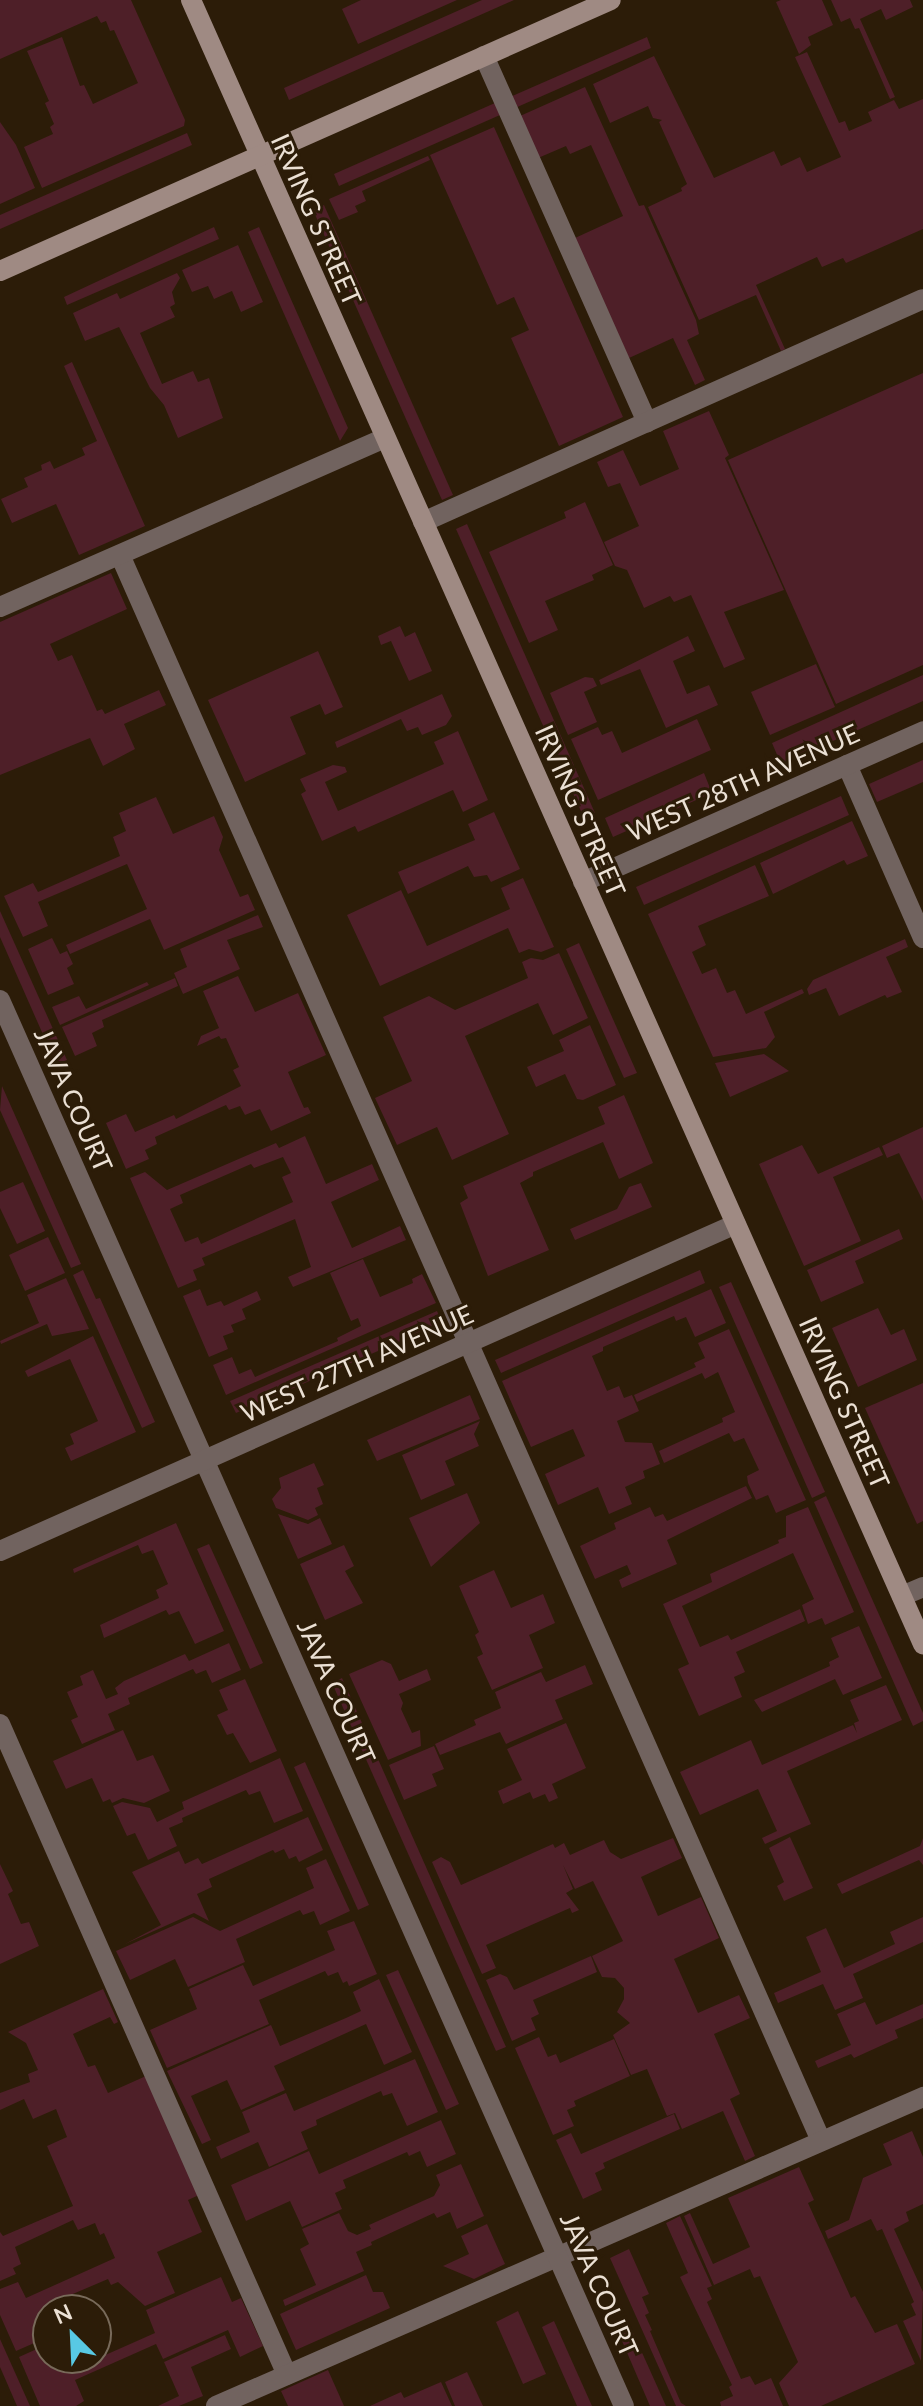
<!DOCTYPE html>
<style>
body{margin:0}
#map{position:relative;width:923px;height:2406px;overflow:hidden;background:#2c1c08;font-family:Lato,sans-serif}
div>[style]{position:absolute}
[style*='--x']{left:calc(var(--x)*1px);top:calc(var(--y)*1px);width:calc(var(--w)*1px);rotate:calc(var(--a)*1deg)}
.green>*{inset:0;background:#4e1f28}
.lane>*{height:20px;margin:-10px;padding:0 10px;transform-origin:10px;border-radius:10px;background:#71635f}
.street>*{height:20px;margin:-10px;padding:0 10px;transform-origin:10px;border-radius:10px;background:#71635f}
.secondary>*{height:20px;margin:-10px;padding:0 10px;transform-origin:10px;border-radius:10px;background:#9f8a83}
span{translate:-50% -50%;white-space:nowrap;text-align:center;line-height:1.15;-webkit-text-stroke:6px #2c1c08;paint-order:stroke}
.street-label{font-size:26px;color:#ebe0d4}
.north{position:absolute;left:32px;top:2294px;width:80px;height:80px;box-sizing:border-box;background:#2c1c08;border:2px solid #786a5a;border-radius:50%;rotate:336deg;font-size:22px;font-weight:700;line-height:32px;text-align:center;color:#ebe0d4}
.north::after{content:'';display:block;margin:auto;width:28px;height:36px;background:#58c9e4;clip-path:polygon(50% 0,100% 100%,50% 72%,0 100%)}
</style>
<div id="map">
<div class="green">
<i style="clip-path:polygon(0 0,131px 0,185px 120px,184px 126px,42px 188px,24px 147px,53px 134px,50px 127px,54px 124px,45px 103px,49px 101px,27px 51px,62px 37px,80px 86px,84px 85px,93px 104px,138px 83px,114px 30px,110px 31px,106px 21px,101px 23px,97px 16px,0 59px)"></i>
<i style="clip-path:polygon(361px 0,457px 0,358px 44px,342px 9px)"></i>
<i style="clip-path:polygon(482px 0,514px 0,289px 100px,284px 88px)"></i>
<i style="clip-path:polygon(781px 0,822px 0,833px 25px,808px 37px,811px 45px,799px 54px,776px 2px)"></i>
<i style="clip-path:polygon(831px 0,910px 0,913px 7px,886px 20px,881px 9px,860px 19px,895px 97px,890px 99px,859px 28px,855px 29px,850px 18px,841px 22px)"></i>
<i style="clip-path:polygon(647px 37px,651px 48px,515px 108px,510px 97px)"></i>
<i style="clip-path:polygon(807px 52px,839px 123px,845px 121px,849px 131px,872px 121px,868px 112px,894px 100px,899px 109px,923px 99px,923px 229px,846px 263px,843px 258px,822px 267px,817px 257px,756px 285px,785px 349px,781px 351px,756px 295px,699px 320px,648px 207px,682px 191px,681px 188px,687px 184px,659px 122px,662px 120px,653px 118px,648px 106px,610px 123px,593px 84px,654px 56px,714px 178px,774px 151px,781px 166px,800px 157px,807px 172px,841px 157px,795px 57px)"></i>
<i style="clip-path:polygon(585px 87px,639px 206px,644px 205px,696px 320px,699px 334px,687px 340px,705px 380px,695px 385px,673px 338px,629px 358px,575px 238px,623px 216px,591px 145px,570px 154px,566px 146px,538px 158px,520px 116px)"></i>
<i style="clip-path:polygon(495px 103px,500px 115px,339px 186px,334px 174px)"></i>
<i style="clip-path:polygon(0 122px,16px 145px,35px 188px,0 204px)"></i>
<i style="clip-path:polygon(494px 127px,623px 417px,559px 446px,511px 338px,529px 330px,514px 297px,497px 305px,430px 155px)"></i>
<i style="clip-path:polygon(187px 133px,192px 145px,0 229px,0 215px)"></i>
<i style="clip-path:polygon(428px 156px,430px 160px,362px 191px,366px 201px,355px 206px,358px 212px,339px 220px,329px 199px)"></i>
<i style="clip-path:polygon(324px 205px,453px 495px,442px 500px,313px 210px)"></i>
<i style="clip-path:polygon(214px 227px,219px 239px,67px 305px,64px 297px)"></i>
<i style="clip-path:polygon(259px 227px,348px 428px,340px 441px,248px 232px)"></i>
<i style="clip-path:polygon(238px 245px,263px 302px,241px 312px,232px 291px,214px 299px,208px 286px,192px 292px,182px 270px)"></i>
<i style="clip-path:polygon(177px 273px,180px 278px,172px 292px,175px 304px,170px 307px,175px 317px,140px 333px,162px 384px,193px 371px,198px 382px,209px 378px,223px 418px,178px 438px,164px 405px,150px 388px,119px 327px,85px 341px,73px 313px,117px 293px,120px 299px)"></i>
<i style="clip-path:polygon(72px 362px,145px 526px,79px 555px,56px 504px,12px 523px,1px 499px,28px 487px,24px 478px,42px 470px,41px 465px,50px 461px,54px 469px,85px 455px,82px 448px,97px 441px,64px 366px)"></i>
<i style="clip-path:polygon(923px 373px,923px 665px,836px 704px,728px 460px)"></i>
<i style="clip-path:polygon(709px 411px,729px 455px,725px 458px,784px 590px,724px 612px,745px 659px,724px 668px,691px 595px,674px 602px,670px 596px,644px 608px,627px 570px,615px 566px,604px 542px,639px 526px,620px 483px,608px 487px,597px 462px,623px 450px,640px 486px,679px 469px,663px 431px)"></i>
<i style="clip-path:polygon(585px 502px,613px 565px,592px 575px,594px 580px,545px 601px,558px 630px,529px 643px,489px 552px,566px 518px,564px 512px)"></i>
<i style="clip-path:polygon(467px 524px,595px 813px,584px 818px,456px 529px)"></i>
<i style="clip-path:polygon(111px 573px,127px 609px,50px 644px,58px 661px,72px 655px,97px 711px,102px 709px,105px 714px,159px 690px,166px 705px,124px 724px,135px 749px,103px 766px,90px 738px,0 775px,0 622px)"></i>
<i style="clip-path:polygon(400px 626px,405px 637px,415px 632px,432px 671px,409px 681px,391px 641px,381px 645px,378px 636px)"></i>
<i style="clip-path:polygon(688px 636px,695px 651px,673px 661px,687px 694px,709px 685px,718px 705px,666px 728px,640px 669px,601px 685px,599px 680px)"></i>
<i style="clip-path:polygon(318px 651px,343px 707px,325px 715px,320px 704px,290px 717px,306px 754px,245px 782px,208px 700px)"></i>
<i style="clip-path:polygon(816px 664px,835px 707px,770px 735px,751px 692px)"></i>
<i style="clip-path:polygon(923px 675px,923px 701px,781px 764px,772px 743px)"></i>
<i style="clip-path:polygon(585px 677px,593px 678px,597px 686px,584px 692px,597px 722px,568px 735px,550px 693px)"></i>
<i style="clip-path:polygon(442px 694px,452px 716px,446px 725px,422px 735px,418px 727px,407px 731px,401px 719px,337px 748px,335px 742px)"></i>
<i style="clip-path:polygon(697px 719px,711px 750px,598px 800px,571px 739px,598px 727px,602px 735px,612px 731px,622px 753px)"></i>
<i style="clip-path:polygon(458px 731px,488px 800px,463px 812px,453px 790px,358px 832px,355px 826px,322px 841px,301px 794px,306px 791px,300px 779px,333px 765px,345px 767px,347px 772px,325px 782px,338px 811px,444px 764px,434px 742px)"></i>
<i style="clip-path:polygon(923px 760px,923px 782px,877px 802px,869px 784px)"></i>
<i style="clip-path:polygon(704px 773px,712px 793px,613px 837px,605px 818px)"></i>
<i style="clip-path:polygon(841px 796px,849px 815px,644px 905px,636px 887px)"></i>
<i style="clip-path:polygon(156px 797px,173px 834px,214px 816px,223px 837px,219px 850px,240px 897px,248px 894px,255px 910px,164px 950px,150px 919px,70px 954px,66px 945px,147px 909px,127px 864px,38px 902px,48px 926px,23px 937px,4px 896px,33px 883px,38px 892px,120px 856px,113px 837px,126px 831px,119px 813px)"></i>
<i style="clip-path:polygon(494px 812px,520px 869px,491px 882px,487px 875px,474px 877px,468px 866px,408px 894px,398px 872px,475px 840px,468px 824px)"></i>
<i style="clip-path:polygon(852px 821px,868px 856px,847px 865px,844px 860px,773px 894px,760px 863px)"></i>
<i style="clip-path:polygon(755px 865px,769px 896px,698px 926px,706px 945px,692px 952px,702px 974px,716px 968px,727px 993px,735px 990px,746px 1014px,802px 989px,804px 993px,764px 1012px,775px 1037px,766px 1048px,713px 1057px,648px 914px)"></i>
<i style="clip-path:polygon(523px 878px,554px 947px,541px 952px,529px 949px,519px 953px,508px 928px,380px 986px,347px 915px,401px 890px,427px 946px,510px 909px,501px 888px)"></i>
<i style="clip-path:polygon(0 911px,67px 1060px,56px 1064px,0 937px)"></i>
<i style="clip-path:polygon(258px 915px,263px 927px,227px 940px,240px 969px,183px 994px,174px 973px,187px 967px,180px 949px)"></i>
<i style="clip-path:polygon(52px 938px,60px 954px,67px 951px,73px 964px,67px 968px,74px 984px,48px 995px,28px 949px)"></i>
<i style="clip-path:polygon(905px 939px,908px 947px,886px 957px,902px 992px,887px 998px,885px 995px,839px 1016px,826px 988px,809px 995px,807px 989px,813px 980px)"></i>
<i style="clip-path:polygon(579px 943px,637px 1073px,624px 1078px,566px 949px)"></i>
<i style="clip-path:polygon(559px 953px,588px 1018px,553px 1035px,538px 1003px,465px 1036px,509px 1134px,452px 1160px,437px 1127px,397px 1145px,375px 1098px,412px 1081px,383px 1017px,429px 996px,455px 1010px,528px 978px,522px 962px,531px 958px,543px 960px)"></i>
<i style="clip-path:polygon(238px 976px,255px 1012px,298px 993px,326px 1055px,288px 1072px,304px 1108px,308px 1107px,311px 1113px,271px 1131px,260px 1109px,245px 1115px,240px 1106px,229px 1110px,226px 1105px,155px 1137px,157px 1144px,145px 1150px,149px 1159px,126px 1169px,106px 1123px,126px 1114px,135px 1132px,174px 1115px,176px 1119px,241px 1086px,233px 1070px,239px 1067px,226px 1038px,221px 1039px,219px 1036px,197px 1046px,201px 1036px,219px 1028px,203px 991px)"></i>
<i style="clip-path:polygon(175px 978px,178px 986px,102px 1020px,104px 1027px,92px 1033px,97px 1046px,75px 1056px,62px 1027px)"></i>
<i style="clip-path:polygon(147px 982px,149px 985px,60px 1025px,52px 1007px,79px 996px,86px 1009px)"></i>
<i style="clip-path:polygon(590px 1025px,616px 1085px,583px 1100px,577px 1099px,565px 1074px,536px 1087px,527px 1067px,564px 1051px,559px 1040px)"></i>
<i style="clip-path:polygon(764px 1054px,789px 1071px,730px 1097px,715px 1063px)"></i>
<i style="clip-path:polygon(2px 1086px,81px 1264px,71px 1268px,0 1110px)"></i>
<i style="clip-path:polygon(624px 1095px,653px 1163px,619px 1179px,603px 1142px,533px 1172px,533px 1176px,520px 1183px,549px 1250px,488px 1276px,460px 1203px,468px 1198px,463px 1186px,605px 1124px,598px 1107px)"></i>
<i style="clip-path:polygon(923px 1127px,923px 1201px,899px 1153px,887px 1158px,882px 1146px)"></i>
<i style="clip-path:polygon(evenodd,305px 1136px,326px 1184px,372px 1164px,379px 1180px,331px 1202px,352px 1248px,400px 1226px,406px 1240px,293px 1287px,288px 1277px,311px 1267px,295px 1219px,202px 1258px,205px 1265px,193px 1270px,197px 1280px,178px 1288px,130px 1178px,145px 1172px,167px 1190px,276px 1143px,279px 1148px,305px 1136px,283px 1157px,291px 1173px,282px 1177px,293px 1202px,201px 1244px,198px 1237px,185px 1242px,170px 1209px,183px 1203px,180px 1195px,251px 1164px,254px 1168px,283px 1157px)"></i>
<i style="clip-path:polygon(802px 1145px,818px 1174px,879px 1147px,883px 1155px,833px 1177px,861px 1241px,804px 1266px,759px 1164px)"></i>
<i style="clip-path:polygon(23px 1182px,45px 1231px,17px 1244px,0 1208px,0 1192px)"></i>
<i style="clip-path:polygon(641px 1183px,652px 1207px,575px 1240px,570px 1229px,617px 1209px,629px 1187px)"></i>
<i style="clip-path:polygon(899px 1229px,903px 1239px,855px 1261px,864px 1283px,821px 1302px,807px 1270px)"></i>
<i style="clip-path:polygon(48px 1237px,65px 1273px,25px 1291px,9px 1255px)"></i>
<i style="clip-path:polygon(363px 1259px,380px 1297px,413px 1283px,412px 1279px,422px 1274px,436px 1303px,226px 1395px,213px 1365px,232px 1357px,239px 1374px,251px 1369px,255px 1377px,338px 1341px,337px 1338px,361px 1326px,358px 1318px,351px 1321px,330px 1273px)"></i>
<i style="clip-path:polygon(83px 1270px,96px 1299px,100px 1298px,155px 1422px,142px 1428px,73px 1275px)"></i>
<i style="clip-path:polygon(700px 1270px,705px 1283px,501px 1373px,495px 1360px)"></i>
<i style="clip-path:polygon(66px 1278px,89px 1329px,52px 1336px,47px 1324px,1px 1344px,0 1341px,39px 1323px,27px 1295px)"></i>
<i style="clip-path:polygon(731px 1282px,825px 1492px,812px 1498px,719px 1287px)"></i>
<i style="clip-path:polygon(200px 1289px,207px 1306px,221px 1301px,224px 1306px,257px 1291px,261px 1300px,242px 1309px,246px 1319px,231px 1325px,234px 1332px,223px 1336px,228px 1349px,209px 1357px,183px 1296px)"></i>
<i style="clip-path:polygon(711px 1289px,726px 1323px,695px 1337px,686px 1317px,676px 1321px,674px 1316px,603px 1347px,603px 1351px,592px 1356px,607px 1391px,619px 1386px,624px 1398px,632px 1395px,636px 1404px,639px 1411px,617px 1421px,625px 1442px,652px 1443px,660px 1464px,643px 1471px,645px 1478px,625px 1487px,632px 1504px,609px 1514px,598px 1487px,558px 1505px,545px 1474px,585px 1456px,573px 1429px,531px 1447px,502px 1381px)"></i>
<i style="clip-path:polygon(878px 1308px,891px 1335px,904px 1329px,917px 1360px,858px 1387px,832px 1328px)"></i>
<i style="clip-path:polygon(437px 1311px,442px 1323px,236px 1413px,230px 1401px)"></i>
<i style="clip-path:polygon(729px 1329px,806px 1500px,776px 1513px,768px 1495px,756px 1500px,748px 1483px,747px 1476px,759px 1470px,744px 1438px,734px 1442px,729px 1433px,664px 1463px,659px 1451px,723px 1422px,722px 1418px,735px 1412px,718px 1372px,705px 1379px,702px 1373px,637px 1402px,634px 1395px,696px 1367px,694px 1363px,705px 1358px,698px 1343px)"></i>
<i style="clip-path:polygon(93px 1336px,136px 1432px,71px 1461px,65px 1448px,74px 1444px,70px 1434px,98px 1421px,70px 1359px,28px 1377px,25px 1371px)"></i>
<i style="clip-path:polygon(923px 1383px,923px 1521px,917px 1524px,865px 1408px)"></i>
<i style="clip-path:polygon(470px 1395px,480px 1419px,377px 1461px,367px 1440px)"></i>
<i style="clip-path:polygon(480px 1421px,474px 1434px,479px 1446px,445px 1461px,455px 1485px,421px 1500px,402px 1455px)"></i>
<i style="clip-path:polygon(314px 1463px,324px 1485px,317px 1488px,323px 1504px,315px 1508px,318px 1515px,308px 1520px,276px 1508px,272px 1499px,281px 1488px,279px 1478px)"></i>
<i style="clip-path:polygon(746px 1486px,752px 1498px,667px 1540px,677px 1564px,622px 1588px,619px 1580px,631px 1574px,627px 1565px,595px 1579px,580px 1546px,616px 1529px,614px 1523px,650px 1507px,655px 1517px,663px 1514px,667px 1521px)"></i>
<i style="clip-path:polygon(467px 1493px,480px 1523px,431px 1567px,409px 1518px)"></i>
<i style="clip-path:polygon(826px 1496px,923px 1713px,923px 1721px,913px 1726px,814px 1502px)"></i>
<i style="clip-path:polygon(808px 1507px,854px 1612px,825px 1625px,822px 1618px,808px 1624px,802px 1605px,814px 1599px,793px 1553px,682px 1606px,700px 1647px,728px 1635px,731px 1640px,800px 1609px,805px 1621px,736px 1652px,745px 1672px,734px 1677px,742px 1697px,699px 1716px,678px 1669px,689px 1664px,663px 1604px,712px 1582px,710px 1574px,779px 1543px,778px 1540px,786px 1537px,786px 1516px)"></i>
<i style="clip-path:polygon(278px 1514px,308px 1524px,320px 1518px,332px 1544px,298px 1559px)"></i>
<i style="clip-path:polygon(176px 1523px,224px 1631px,195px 1644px,179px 1611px,169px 1615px,166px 1610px,104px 1638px,100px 1625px,159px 1598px,156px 1590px,168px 1584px,153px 1550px,142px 1554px,138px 1545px,74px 1573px,73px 1569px)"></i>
<i style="clip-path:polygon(209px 1544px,263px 1663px,250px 1669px,197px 1549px)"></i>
<i style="clip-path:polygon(344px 1545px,354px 1566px,345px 1571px,363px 1603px,325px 1620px,300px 1564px)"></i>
<i style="clip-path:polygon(494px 1570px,511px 1608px,543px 1594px,555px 1623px,529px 1635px,543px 1668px,492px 1690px,477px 1657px,483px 1654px,475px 1635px,479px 1632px,459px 1586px)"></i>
<i style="clip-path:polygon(859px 1626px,882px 1678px,843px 1695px,835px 1679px,762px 1712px,754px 1700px,830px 1666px,829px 1662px,839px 1657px,831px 1638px)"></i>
<i style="clip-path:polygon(229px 1643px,241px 1670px,212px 1683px,206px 1670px,196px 1674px,193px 1669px,128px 1698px,130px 1704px,108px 1714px,115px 1730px,82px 1744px,71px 1720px,78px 1717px,67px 1692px,83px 1685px,80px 1676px,93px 1670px,106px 1699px,118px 1694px,115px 1688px,124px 1681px,185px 1654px,189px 1661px)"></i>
<i style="clip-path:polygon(382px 1660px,391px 1664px,399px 1681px,427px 1669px,431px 1680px,399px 1694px,403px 1703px,401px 1709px,412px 1733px,420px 1730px,421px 1746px,388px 1760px,349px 1674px)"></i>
<i style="clip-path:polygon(585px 1665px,593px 1684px,555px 1700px,563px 1719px,506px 1744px,500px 1732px,440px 1755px,435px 1744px,476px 1725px,474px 1720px,501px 1708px,495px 1692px,541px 1672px,546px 1682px)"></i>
<i style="clip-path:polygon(342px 1678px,506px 2047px,496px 2051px,332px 1683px)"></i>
<i style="clip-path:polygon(245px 1679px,277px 1751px,250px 1763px,233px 1733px,227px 1735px,217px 1715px,228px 1710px,219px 1690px)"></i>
<i style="clip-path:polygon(886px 1685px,902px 1720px,787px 1771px,811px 1824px,765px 1844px,762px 1838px,777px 1831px,758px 1789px,700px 1815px,680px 1772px,751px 1740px,762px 1765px,853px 1725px,857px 1733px,854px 1723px,859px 1721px,850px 1700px)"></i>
<i style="clip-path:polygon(566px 1723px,586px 1768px,552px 1784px,558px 1798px,549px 1802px,545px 1794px,533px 1799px,530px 1792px,503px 1804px,498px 1791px,522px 1780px,507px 1749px)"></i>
<i style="clip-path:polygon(123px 1730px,137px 1761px,153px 1755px,170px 1791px,144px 1803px,123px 1798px,112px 1803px,110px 1799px,103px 1802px,92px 1778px,66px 1789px,53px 1761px)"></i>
<i style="clip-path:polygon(434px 1746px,444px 1769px,432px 1774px,437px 1786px,404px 1800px,389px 1765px)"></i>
<i style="clip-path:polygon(280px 1758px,303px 1811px,274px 1823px,260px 1791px,249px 1795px,246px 1790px,182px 1818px,183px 1822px,169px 1828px,177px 1846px,148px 1860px,135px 1833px,127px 1836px,113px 1806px,122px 1802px,150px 1808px,157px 1822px,184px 1809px,182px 1802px)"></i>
<i style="clip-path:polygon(305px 1762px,369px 1905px,358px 1910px,294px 1767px)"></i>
<i style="clip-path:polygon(308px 1817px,323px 1850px,299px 1862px,296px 1856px,289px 1859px,284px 1849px,275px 1853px,273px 1850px,209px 1879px,212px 1887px,197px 1894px,209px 1921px,194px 1913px,125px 1944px,161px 1925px,132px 1872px,179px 1851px,185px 1864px,198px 1858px,202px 1864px)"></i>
<i style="clip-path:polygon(790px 1837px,813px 1888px,784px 1901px,777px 1886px,784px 1882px,769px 1848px)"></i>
<i style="clip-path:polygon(673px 1838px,682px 1858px,641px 1877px,658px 1916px,701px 1897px,719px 1938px,674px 1959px,698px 2013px,739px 1995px,750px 2018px,714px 2034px,740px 2094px,730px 2099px,755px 2156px,745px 2161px,723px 2111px,682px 2129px,675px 2113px,667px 2116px,647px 2069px,631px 2075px,613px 2035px,630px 2023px,617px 2012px,624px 1999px,624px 1988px,615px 1978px,602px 1977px,592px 1956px,623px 1941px,593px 1881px,575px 1889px,563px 1865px,573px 1889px,566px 1893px,579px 1910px,572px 1913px,570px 1908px,486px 1945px,496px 1968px,482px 1974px,432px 1862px,441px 1857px,450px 1862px,461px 1885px,553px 1844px,555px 1848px,564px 1843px,570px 1855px,604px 1840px,610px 1852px,621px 1859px)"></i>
<i style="clip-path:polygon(923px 1838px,923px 1865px,919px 1860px,842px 1894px,837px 1884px,920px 1846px)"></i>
<i style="clip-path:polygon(326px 1859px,350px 1911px,320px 1925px,314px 1911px,303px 1915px,300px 1910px,236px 1939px,245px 1962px,188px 1987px,175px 1959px,130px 1980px,116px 1951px,193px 1917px,220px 1931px,314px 1888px,306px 1868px)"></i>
<i style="clip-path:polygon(0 1864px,13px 1891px,8px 1894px,21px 1924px,29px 1922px,39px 1946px,0 1964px)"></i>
<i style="clip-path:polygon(923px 1917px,923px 1942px,853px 1974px,863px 1998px,835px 2010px,823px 1984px,778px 2003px,774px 1993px,821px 1972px,806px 1937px,826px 1928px,844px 1968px,895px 1944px,890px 1932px)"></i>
<i style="clip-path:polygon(354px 1921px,377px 1974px,349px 1986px,347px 1981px,343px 1983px,338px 1972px,328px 1976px,325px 1971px,259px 2000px,269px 2024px,167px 2068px,150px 2030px,197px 2009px,189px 1989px,243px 1965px,253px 1986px,335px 1950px,327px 1931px)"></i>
<i style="clip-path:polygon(591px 1956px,597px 1972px,533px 2000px,539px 2014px,531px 2018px,536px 2030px,512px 2041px,486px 1980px,500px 1974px,507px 1977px,514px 1990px)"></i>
<i style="clip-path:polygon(398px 1970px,459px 2104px,446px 2110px,386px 1975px)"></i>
<i style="clip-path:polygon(379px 1979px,412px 2052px,384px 2065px,366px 2024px,274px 2066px,285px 2090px,241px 2110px,227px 2080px,191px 2096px,211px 2140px,202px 2144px,167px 2071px,271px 2025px,280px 2046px,346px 2018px,361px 2011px,353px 1992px)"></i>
<i style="clip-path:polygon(103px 1989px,118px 2022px,114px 2024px,110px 2017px,73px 2034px,88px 2067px,95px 2065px,108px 2093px,146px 2076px,199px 2195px,188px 2200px,202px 2232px,157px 2252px,175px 2293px,145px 2306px,118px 2282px,111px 2285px,108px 2279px,47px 2305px,48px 2337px,16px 2351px,0 2315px,0 2289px,18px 2282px,26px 2298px,115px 2258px,104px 2233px,100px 2235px,95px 2223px,78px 2230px,73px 2220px,15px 2247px,21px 2264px,13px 2268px,16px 2274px,0 2281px,0 2232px,3px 2236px,73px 2206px,47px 2146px,67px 2137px,56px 2109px,33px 2119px,24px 2099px,0 2110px,0 2093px,30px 2082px,28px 2074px,38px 2070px,26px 2043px,8px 2032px)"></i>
<i style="clip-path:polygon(865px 2002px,876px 2025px,923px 2004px,923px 2018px,895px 2030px,898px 2038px,854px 2058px,851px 2054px,818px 2068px,815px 2061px,851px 2045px,837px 2014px)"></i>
<i style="clip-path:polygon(539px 2037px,548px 2057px,556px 2054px,560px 2063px,614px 2039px,630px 2076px,574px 2101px,576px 2106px,567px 2110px,574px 2126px,553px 2135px,515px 2048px)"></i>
<i style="clip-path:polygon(415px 2059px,438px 2112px,407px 2126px,392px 2093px,383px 2096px,381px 2091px,316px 2120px,317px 2125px,301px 2132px,308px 2149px,269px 2167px,258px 2142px,221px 2159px,216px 2147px,250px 2132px,242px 2112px,286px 2093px,294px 2111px)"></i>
<i style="clip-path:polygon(674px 2114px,680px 2129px,603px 2163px,605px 2168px,595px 2173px,602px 2190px,583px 2199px,556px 2140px,571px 2133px,581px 2154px)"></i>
<i style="clip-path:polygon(441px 2120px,456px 2154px,427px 2167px,420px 2151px,409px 2156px,407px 2152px,343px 2180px,346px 2188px,335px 2193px,342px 2209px,302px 2227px,290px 2201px,246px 2221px,231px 2185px,309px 2151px,319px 2174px)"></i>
<i style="clip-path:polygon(912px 2131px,923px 2157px,923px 2204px,906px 2212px,909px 2221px,894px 2229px,923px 2292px,921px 2361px,903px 2321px,916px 2315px,911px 2304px,914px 2302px,882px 2229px,877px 2231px,871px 2219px,828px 2239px,825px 2231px,849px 2220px,863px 2178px,892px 2165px,883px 2144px)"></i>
<i style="clip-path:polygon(461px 2164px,484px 2216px,457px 2229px,450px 2212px,437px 2218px,434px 2213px,371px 2242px,372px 2245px,356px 2252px,364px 2271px,285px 2306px,283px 2300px,316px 2285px,300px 2249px,309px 2244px,302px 2229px,339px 2213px,348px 2231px,357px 2235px,371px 2229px,369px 2225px,434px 2196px,440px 2185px,436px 2175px)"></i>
<i style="clip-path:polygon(799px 2167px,814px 2200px,808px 2203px,851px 2298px,855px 2296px,875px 2333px,897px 2324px,915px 2364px,821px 2406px,789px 2406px,779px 2383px,798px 2362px,760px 2276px,754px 2278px,750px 2269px,714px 2285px,684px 2216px,690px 2213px,713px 2264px,750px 2247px,728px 2198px)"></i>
<i style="clip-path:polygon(680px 2216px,712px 2286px,707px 2288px,712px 2299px,707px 2302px,741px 2379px,750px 2376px,755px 2385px,771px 2378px,783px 2406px,721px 2406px,720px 2402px,733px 2396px,729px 2387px,732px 2385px,680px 2277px,688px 2273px,666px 2223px)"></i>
<i style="clip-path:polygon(487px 2224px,505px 2264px,474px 2279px,443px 2266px,469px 2254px,461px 2236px)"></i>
<i style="clip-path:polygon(629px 2249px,649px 2294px,642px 2297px,649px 2313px,645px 2315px,652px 2330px,650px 2331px,681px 2403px,686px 2406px,676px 2406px,610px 2258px)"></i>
<i style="clip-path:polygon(366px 2275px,373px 2292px,383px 2292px,390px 2308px,296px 2350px,280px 2314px)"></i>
<i style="clip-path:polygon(221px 2277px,232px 2302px,241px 2298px,263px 2346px,240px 2357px,228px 2330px,163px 2359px,156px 2344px,75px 2380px,84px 2401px,76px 2406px,40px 2406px,19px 2357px,48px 2344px,48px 2358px,71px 2358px,76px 2368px,155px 2333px,146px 2310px)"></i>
<i style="clip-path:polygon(518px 2311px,546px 2374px,523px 2384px,496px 2322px)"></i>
<i style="clip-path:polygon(554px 2321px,592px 2406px,577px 2406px,542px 2327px)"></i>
<i style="clip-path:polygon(631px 2328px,666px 2406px,650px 2406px,619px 2334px)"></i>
<i style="clip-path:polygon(225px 2335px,231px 2349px,191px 2367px,203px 2396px,179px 2406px,158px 2406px,179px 2396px,164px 2362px)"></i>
<i style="clip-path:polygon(0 2339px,30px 2406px,17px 2406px,0 2367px)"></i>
<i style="clip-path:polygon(328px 2370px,344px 2406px,288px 2406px,281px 2391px)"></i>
<i style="clip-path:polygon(467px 2372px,483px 2406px,455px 2406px,445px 2382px)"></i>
<i style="clip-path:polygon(441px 2382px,452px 2406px,370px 2406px,401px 2392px,404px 2398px)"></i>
</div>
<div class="lane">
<i style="--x:484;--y:56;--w:401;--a:66"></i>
<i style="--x:423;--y:522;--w:547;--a:-24.04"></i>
<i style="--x:120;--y:555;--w:1734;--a:66.15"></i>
<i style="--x:0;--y:607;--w:420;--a:-23.7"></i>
<i style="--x:847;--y:765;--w:189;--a:66.3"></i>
<i style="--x:0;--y:1724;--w:711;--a:66.21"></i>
<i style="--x:216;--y:2406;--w:772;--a:-23.61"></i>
</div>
<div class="street">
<i style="--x:583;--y:882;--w:372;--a:-23.9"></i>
<i style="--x:0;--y:1000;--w:1538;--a:66.07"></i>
<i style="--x:0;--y:1551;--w:805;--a:-23.96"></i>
<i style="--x:902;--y:1596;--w:23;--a:-23"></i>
</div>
<div class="secondary">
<i style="--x:191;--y:0;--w:1800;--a:66"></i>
<i style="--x:0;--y:271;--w:668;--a:-23.92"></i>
</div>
<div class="street-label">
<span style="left:316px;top:220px;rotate:66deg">IRVING STREET</span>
<span style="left:743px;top:783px;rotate:-24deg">WEST 28TH AVENUE</span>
<span style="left:580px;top:811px;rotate:66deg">IRVING STREET</span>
<span style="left:73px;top:1100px;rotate:66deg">JAVA COURT</span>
<span style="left:357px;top:1364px;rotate:-24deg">WEST 27TH AVENUE</span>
<span style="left:844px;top:1403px;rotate:66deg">IRVING STREET</span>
<span style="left:336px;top:1692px;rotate:66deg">JAVA COURT</span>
<span style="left:599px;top:2285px;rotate:66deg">JAVA COURT</span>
</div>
<div class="north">N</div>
</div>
